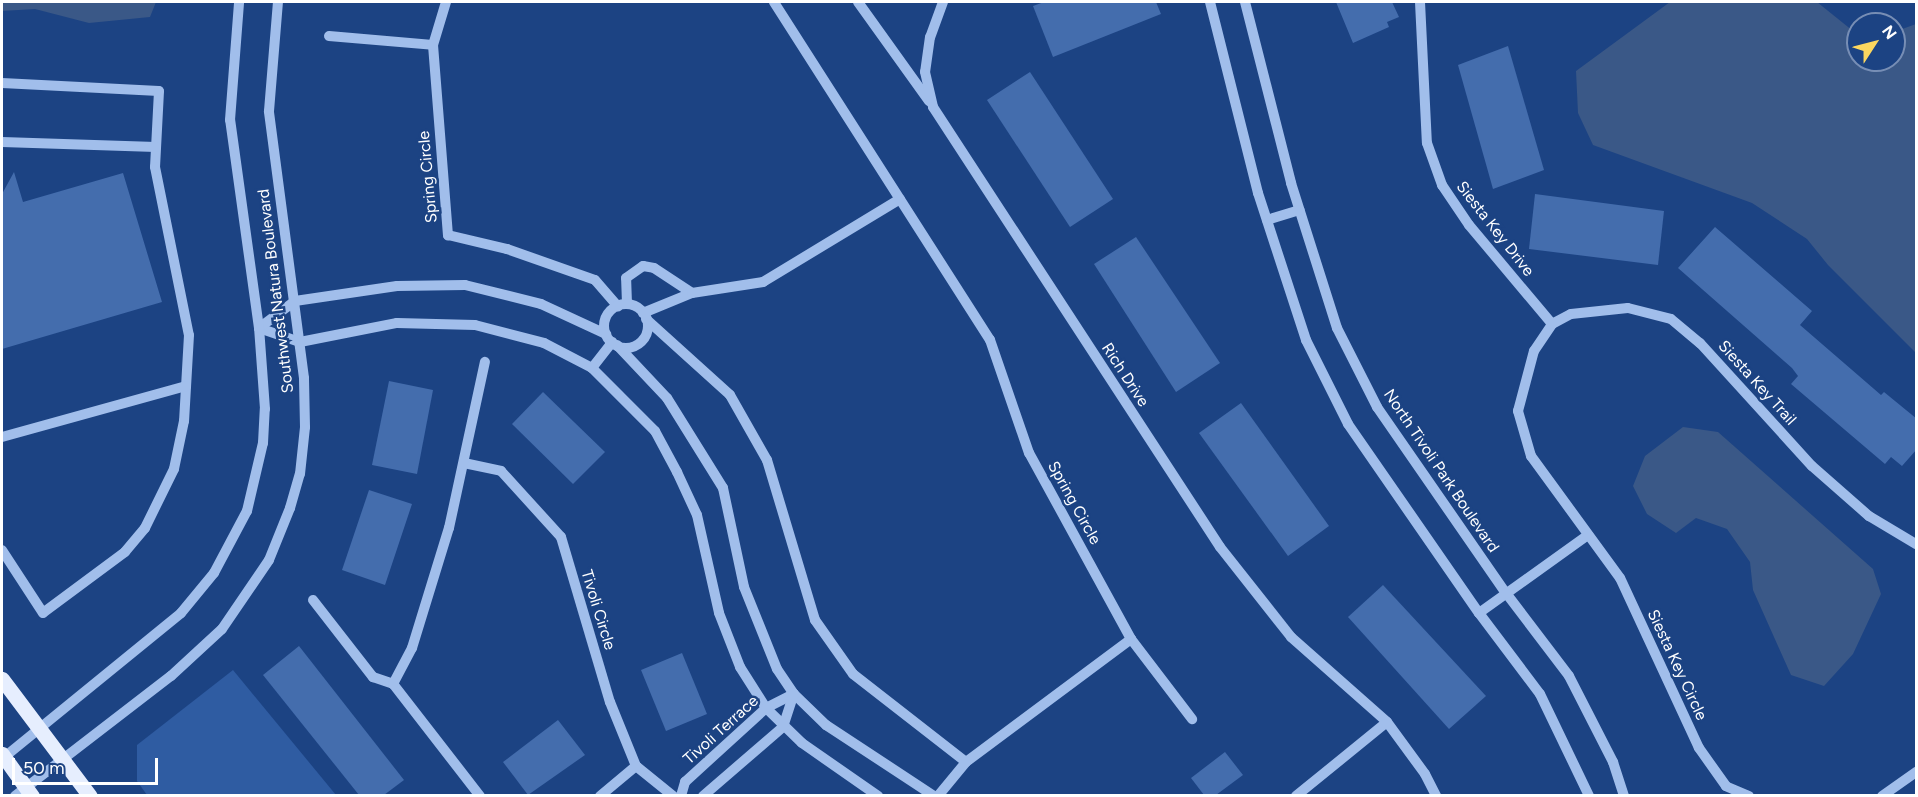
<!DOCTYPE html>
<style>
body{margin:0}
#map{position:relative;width:1918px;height:797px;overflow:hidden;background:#1c4383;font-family:Figtree,sans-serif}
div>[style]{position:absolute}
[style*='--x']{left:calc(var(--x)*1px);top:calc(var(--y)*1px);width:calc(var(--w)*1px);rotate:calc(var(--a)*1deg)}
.green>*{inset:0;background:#2f5ca2}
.water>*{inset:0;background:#3a5887}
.building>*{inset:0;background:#446dad}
.minor>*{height:10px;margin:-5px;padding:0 5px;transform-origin:5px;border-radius:5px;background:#a1beeb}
.minor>.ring{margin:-5px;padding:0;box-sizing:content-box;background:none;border:10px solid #a1beeb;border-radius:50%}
.major>*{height:15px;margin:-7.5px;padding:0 7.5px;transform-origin:7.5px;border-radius:7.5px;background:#e6eefe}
span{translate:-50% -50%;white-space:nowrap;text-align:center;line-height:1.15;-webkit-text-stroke:5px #1c4383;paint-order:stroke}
.street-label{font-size:16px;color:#fff}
.frame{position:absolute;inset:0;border:3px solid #fff;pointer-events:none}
.north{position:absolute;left:1846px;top:12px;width:60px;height:60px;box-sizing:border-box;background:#1c4383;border:2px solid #778eb5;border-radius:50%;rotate:54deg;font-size:16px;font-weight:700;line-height:24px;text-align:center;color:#fff}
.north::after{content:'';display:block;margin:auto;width:21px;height:27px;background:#fcd75f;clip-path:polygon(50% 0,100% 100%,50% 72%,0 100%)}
.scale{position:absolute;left:12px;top:758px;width:146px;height:27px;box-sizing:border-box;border:3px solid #fff;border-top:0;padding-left:8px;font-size:18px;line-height:21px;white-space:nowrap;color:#fff;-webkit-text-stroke:4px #1c4383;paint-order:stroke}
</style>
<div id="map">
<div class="green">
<i style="clip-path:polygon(233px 670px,336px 795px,147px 795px,137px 781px,137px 745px)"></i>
</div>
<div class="water">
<i style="clip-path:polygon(2px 2px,156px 2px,150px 17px,89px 23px,35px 9px,2px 11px)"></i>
<i style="clip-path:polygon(1670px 2px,1817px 2px,1858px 35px,1858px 60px,1894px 60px,1894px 32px,1916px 24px,1916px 353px,1828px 265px,1807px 239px,1752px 203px,1593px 145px,1578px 113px,1576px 71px)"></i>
<i style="clip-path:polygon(1683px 427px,1718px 432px,1873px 569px,1881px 594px,1853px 654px,1824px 686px,1791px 675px,1753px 590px,1750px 562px,1727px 529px,1696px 518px,1676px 533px,1647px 514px,1633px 486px,1645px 456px)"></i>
</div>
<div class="building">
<i style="clip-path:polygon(1044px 2px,1156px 2px,1161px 14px,1053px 57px,1033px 6px)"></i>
<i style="clip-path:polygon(1336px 2px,1392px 2px,1399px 17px,1387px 22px,1389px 27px,1353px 43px)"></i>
<i style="clip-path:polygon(1508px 46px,1544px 170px,1493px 189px,1458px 65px)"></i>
<i style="clip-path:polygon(1030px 72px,1113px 199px,1070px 227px,987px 100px)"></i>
<i style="clip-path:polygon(14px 172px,23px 202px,123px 173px,162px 302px,2px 349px,2px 194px)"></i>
<i style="clip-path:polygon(1535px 194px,1664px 211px,1658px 265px,1529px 249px)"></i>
<i style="clip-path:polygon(1715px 227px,1812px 311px,1800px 325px,1881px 395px,1884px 392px,1917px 419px,1917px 449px,1902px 466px,1891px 457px,1885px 464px,1791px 384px,1798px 376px,1792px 368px,1678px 268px)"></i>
<i style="clip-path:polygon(1136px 237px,1220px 363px,1176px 392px,1094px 264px)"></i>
<i style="clip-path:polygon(389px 381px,433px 390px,417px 474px,372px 465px)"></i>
<i style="clip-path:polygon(543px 392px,605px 452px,573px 484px,512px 424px)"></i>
<i style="clip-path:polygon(1241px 403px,1329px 526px,1288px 556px,1199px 433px)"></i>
<i style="clip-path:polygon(369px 490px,412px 504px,385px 585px,342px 570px)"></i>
<i style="clip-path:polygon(1383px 585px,1486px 696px,1449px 729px,1348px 617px)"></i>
<i style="clip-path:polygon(299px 646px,404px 780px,384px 795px,359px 795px,263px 675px)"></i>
<i style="clip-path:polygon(682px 653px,707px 714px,666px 731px,641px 670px)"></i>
<i style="clip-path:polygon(558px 720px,585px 755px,528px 795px,503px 762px)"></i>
<i style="clip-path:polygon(1225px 752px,1243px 775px,1216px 795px,1204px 795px,1191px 778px)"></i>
</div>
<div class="minor">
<i style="--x:446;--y:2;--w:45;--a:106.8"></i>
<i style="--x:433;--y:45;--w:191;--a:85.5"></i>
<i style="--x:448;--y:235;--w:61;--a:13.3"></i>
<i style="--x:507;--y:249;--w:93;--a:19.4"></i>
<i style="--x:595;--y:280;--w:35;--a:49"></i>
<i style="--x:858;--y:2;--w:122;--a:54.4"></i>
<i style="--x:943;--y:2;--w:37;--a:110"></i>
<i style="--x:930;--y:37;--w:35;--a:98"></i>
<i style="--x:925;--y:72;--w:36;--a:77"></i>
<i style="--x:933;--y:107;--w:525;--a:56.88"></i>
<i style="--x:1220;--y:547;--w:115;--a:51.7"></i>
<i style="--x:1291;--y:637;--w:128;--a:41.5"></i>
<i style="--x:1210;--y:2;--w:197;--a:75.9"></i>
<i style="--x:1258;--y:193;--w:155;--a:71.9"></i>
<i style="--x:1306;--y:340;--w:94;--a:63.4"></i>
<i style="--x:1348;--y:424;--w:230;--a:55.3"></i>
<i style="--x:1479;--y:613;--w:101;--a:53"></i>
<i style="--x:1540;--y:694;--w:113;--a:64.3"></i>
<i style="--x:1245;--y:2;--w:187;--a:75.7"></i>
<i style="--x:1291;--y:183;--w:152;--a:72.4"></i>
<i style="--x:1337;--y:328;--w:89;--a:63.1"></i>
<i style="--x:1377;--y:407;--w:226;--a:55.3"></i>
<i style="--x:1506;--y:593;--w:104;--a:52.8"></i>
<i style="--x:1569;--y:676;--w:97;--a:62.9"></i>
<i style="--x:1613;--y:762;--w:36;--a:72"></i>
<i style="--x:1420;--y:2;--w:141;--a:87.2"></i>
<i style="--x:1427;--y:143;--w:45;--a:70.3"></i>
<i style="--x:1442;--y:185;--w:48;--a:56"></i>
<i style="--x:1469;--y:225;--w:129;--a:50"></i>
<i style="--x:329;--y:36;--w:104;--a:4.9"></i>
<i style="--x:2;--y:83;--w:157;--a:2.9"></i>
<i style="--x:159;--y:91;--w:76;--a:93"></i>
<i style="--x:155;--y:167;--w:171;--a:78.6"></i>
<i style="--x:189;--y:335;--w:86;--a:93.3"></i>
<i style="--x:184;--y:421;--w:49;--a:101.8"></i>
<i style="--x:174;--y:469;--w:66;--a:116.2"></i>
<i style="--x:145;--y:528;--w:31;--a:130"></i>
<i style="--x:125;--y:552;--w:102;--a:143.4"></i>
<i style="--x:43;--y:613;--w:75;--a:-123.1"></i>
<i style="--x:2;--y:142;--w:154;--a:1.9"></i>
<i style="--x:1267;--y:220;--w:34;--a:-17"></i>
<i style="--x:627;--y:304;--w:26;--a:-92"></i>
<i style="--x:626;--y:278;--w:21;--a:-35"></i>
<i style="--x:643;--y:266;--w:11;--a:10"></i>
<i style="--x:654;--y:268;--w:45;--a:33.3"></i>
<i class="ring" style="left:604px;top:304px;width:34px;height:34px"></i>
<i style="--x:643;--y:313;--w:53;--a:-22.2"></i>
<i style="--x:692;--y:293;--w:72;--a:-8.8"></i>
<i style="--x:763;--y:282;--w:160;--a:-31.2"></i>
<i style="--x:646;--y:319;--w:113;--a:42.1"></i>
<i style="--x:730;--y:395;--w:75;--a:60.4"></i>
<i style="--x:767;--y:460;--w:167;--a:73.3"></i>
<i style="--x:815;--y:620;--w:66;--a:54.9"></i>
<i style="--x:853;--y:674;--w:143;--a:37.9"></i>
<i style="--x:966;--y:762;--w:206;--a:-36.7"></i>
<i style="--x:1131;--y:639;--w:212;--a:-118.7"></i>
<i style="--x:1029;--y:453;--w:120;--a:-109"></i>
<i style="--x:990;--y:340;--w:401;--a:-122.6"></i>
<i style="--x:259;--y:328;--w:43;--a:18.9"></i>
<i style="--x:300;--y:342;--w:99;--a:-11.1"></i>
<i style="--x:397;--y:323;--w:78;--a:1.5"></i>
<i style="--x:475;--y:325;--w:71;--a:14.6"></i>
<i style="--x:544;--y:343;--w:54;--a:27.5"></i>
<i style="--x:592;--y:368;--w:89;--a:45"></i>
<i style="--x:655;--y:431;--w:47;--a:61.8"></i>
<i style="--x:677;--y:472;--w:47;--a:65.1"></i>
<i style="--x:697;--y:515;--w:100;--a:77.3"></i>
<i style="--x:719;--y:613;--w:58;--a:68.7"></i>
<i style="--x:740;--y:667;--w:49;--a:57.6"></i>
<i style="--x:766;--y:708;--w:50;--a:44.2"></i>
<i style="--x:802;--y:743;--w:93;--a:34.9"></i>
<i style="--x:259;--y:328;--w:45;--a:-36.9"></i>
<i style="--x:295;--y:301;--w:103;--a:-8.4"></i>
<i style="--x:397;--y:286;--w:68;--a:-0.8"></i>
<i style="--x:465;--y:285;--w:78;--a:14"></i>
<i style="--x:541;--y:304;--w:72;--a:24.8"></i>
<i style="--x:617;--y:345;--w:73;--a:46.7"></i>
<i style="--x:667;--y:398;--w:106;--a:58.1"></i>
<i style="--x:723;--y:488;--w:101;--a:78"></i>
<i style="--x:744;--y:587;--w:88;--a:68.1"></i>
<i style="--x:777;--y:669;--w:30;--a:56"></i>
<i style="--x:794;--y:694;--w:45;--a:44.1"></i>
<i style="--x:826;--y:725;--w:129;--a:33.3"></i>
<i style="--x:592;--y:368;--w:33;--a:-52"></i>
<i style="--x:2;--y:437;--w:191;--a:-15.5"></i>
<i style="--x:464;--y:463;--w:38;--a:12"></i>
<i style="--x:501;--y:471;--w:89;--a:47.7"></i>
<i style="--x:561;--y:537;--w:172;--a:73.5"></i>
<i style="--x:610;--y:702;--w:69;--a:67.9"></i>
<i style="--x:636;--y:766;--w:48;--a:39"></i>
<i style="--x:313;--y:600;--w:98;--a:52.1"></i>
<i style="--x:373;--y:677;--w:21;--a:19"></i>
<i style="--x:1479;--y:613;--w:134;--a:-35.6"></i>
<i style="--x:1131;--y:639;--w:101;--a:52.7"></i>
<i style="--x:2;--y:759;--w:231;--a:-39.2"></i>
<i style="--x:181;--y:613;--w:52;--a:-50.5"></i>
<i style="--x:214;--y:573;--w:70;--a:-62"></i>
<i style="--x:247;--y:511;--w:70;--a:-76.8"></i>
<i style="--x:263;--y:443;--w:34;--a:-87"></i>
<i style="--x:265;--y:409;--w:81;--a:-94.2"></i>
<i style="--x:259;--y:328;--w:210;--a:-97.9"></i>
<i style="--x:230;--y:120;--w:118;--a:-85.6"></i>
<i style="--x:15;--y:796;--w:197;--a:-37.6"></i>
<i style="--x:171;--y:676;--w:69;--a:-42.7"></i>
<i style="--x:222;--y:629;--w:83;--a:-55.7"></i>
<i style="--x:269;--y:560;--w:56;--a:-68"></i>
<i style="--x:290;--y:508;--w:35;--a:-74"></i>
<i style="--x:300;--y:474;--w:47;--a:-83.9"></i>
<i style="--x:305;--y:427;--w:49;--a:-91.2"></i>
<i style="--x:304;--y:378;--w:269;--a:-97.5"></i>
<i style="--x:269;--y:111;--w:109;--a:-85.3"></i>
<i style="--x:480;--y:796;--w:142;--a:-127.8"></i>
<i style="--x:393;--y:684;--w:41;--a:-62.2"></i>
<i style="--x:412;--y:648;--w:126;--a:-72.9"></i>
<i style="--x:449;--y:528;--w:170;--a:-77.8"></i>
<i style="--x:600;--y:796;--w:47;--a:-39.8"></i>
<i style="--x:681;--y:796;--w:15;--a:-74"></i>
<i style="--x:685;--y:782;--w:110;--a:-42.4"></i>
<i style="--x:766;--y:708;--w:31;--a:-27"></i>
<i style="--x:703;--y:796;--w:106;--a:-40.8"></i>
<i style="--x:783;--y:727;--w:35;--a:-72"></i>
<i style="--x:938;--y:796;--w:44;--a:-50.5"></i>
<i style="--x:1296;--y:796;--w:117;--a:-39.1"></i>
<i style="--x:1387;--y:722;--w:64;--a:53.8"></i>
<i style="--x:1425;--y:774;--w:25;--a:63"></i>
<i style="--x:1749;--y:796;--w:25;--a:-157"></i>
<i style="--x:1726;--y:786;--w:47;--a:-125.4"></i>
<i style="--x:1699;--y:748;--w:187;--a:-114.9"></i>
<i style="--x:1620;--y:578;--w:151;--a:-126.1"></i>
<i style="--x:1531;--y:456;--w:47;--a:-106.1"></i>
<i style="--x:1518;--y:411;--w:62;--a:-75.1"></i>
<i style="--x:1534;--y:351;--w:32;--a:-56"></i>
<i style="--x:1552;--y:324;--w:21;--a:-28"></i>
<i style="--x:1571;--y:314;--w:57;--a:-6"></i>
<i style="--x:1628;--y:308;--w:44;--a:14.3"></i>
<i style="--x:1671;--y:319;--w:38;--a:40"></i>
<i style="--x:1700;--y:343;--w:166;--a:47.7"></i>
<i style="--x:1812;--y:466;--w:76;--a:41.3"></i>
<i style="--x:1869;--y:516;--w:55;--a:30.8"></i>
<i style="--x:1882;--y:796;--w:42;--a:-35.2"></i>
</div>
<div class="major">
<i style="--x:2;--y:679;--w:146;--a:53.1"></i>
<i style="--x:2;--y:754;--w:52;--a:54.5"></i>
</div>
<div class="street-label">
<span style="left:428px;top:177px;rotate:-95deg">Spring Circle</span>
<span style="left:1495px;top:229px;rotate:52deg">Siesta Key Drive</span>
<span style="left:276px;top:291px;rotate:-97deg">Southwest Natura Boulevard</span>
<span style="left:1125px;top:375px;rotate:57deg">Rich Drive</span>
<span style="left:1757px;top:383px;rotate:48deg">Siesta Key Trail</span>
<span style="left:1441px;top:471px;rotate:56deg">North Tivoli Park Boulevard</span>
<span style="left:1074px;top:503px;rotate:61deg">Spring Circle</span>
<span style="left:598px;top:610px;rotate:73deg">Tivoli Circle</span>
<span style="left:1677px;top:665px;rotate:65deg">Siesta Key Circle</span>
<span style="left:721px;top:730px;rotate:-42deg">Tivoli Terrace</span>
</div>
<div class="frame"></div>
<div class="north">N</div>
<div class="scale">50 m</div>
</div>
